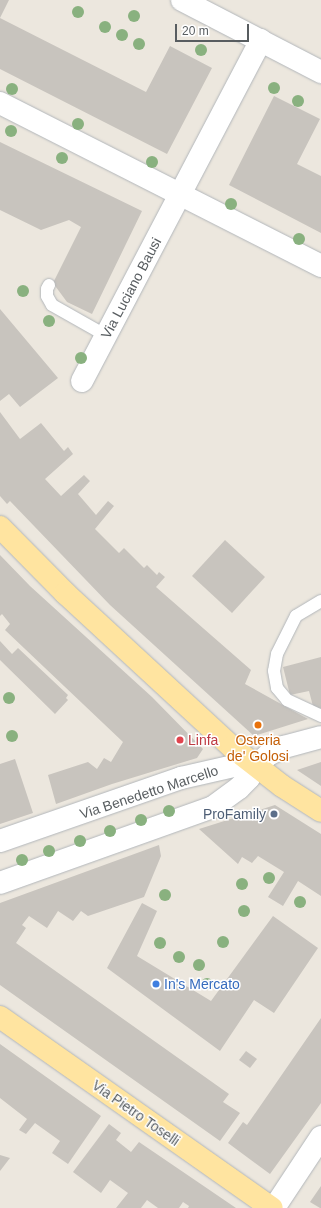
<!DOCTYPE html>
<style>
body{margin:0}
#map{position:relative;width:321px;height:1208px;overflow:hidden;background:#ece7de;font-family:Arial,sans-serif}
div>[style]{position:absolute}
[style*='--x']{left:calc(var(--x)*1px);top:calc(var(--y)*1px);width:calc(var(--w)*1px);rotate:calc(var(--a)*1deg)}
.building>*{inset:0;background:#c8c4be}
.roads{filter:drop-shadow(0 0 1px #b2b6ba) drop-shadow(0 0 1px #b2b6ba)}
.lane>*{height:12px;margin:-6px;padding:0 6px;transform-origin:6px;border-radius:6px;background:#fff}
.street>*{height:22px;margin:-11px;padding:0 11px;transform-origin:11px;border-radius:11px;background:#fff}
.secondary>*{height:22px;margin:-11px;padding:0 11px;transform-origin:11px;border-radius:11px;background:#fff}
.primary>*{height:22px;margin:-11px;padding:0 11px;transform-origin:11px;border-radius:11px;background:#ffe4a0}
.trees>*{width:12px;height:12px;margin:-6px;border-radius:50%;background:#89b17f}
.dots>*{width:11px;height:11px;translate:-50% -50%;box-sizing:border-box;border:2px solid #fff;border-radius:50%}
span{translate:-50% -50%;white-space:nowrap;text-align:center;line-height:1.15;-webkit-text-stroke:3px #fff;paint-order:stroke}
.street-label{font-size:14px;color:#585d60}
.health-label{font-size:14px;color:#be3a42}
.left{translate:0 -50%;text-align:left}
.food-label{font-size:14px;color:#c56008}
.service-label{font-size:14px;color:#4e5e75}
.right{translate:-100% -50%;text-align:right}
.shop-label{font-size:14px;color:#366cbe}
.scale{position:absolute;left:175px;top:24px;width:74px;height:18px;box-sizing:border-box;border:2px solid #585d60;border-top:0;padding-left:5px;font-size:12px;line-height:14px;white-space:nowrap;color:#585d60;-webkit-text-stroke:3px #fff;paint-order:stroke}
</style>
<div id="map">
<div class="building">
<i style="clip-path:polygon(0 0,9px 0,0 18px,146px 92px,170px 46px,212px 68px,167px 154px,0 69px)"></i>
<i style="clip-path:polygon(274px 96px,320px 119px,297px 164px,321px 176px,321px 233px,229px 185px)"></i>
<i style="clip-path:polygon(0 142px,142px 211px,92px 314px,67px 302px,53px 283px,81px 227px,69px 220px,41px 230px,0 210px)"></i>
<i style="clip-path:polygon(0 309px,58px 378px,20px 407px,9px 394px,0 401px)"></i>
<i style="clip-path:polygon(0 412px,20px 439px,41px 423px,64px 451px,68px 447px,73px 454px,45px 479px,61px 496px,84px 475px,90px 481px,78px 494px,96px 515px,108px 501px,114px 506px,95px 529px,119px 553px,124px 548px,144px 568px,147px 565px,157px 575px,159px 572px,165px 577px,156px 587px,251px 670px,245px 684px,308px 719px,254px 736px,110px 605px,10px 501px,7px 504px,0 496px)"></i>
<i style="clip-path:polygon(225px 540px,265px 577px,232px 613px,192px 576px)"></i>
<i style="clip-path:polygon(0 555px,30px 586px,152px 697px,203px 749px,197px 758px,112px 784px,56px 804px,48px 775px,88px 762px,97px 769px,104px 758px,111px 762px,123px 742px,5px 630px,10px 624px,2px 614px,0 616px)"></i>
<i style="clip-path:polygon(0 641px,12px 654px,18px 648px,68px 695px,66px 698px,68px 700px,55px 714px,0 660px)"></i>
<i style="clip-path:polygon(321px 657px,321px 708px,314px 710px,309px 691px,290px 695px,283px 667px)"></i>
<i style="clip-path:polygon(15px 759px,33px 813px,0 824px,0 764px)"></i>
<i style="clip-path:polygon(321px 762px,321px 786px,297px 770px)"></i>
<i style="clip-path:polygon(275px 805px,321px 834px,321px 896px,298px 881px,283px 906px,268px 897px,284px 872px,258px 856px,252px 863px,242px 857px,238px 864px,199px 829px)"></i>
<i style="clip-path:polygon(159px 845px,161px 856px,144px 897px,88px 916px,81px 911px,73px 921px,58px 911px,47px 928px,29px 916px,22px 925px,26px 928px,16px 943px,229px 1094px,223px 1102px,240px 1113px,220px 1141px,0 985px,0 903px)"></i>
<i style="clip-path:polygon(142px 903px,157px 911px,137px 956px,211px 1001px,273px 916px,318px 948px,274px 1013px,254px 1000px,220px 1051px,107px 968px)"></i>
<i style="clip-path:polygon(321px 1018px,321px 1103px,270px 1174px,228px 1143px,243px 1122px,247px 1125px)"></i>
<i style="clip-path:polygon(0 1044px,101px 1116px,68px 1164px,52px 1153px,60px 1141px,35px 1123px,26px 1134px,19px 1130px,27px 1119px,0 1098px)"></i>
<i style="clip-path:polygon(246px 1051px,257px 1059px,250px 1068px,239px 1060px)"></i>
<i style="clip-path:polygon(109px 1124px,121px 1133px,116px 1140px,131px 1152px,139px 1142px,236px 1208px,188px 1208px,189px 1206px,183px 1202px,179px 1208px,158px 1208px,147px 1200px,141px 1208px,116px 1208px,128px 1193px,110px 1180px,101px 1193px,73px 1172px)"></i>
<i style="clip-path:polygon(0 1155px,10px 1158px,0 1171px)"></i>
<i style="clip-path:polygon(321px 1186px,321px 1208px,320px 1208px,310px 1202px)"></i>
</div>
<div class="roads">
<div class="lane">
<i style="--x:49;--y:285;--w:4;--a:117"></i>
<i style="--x:47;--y:289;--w:7;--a:90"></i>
<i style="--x:47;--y:296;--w:10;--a:61"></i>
<i style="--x:52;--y:305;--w:61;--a:29.5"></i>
<i style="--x:321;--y:601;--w:29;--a:149"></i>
<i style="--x:296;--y:616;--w:42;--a:116.6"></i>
<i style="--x:277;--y:654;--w:17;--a:100"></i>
<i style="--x:274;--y:671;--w:17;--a:80"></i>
<i style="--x:277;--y:688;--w:16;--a:50"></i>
<i style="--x:287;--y:700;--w:38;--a:25"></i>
</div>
<div class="street">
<i style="--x:182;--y:0;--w:157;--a:27.4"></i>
<i style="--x:0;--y:103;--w:360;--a:26.9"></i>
<i style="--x:82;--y:381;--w:385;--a:-62.3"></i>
<i style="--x:255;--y:766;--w:17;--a:-40"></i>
<i style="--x:268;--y:755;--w:18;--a:-27"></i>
<i style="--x:284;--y:747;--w:38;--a:-15"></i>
<i style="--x:274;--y:1208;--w:85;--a:-56.5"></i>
</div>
<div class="secondary">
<i style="--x:0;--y:841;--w:192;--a:-19.2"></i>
<i style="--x:181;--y:778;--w:54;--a:-12.8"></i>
<i style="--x:234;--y:766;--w:21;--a:0"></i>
<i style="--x:255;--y:766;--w:13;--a:117"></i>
<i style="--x:249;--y:778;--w:14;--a:135"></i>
<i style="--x:239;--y:788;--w:32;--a:144"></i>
<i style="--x:213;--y:807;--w:226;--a:160.4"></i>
</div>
<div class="primary">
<i style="--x:0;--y:527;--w:93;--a:45.4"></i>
<i style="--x:65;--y:593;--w:227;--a:42.7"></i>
<i style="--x:232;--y:747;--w:63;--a:38"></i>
<i style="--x:282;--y:786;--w:46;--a:32.7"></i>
<i style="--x:0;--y:1017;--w:332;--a:35.1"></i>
</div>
</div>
<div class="trees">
<i style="left:78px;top:12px"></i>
<i style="left:134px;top:16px"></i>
<i style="left:105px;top:27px"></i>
<i style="left:122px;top:35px"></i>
<i style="left:139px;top:44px"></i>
<i style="left:201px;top:50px"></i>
<i style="left:274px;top:88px"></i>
<i style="left:12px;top:89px"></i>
<i style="left:298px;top:101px"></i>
<i style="left:78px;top:124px"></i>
<i style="left:11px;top:131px"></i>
<i style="left:62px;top:158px"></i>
<i style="left:152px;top:162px"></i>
<i style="left:231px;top:204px"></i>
<i style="left:299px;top:239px"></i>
<i style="left:23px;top:291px"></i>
<i style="left:49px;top:321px"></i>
<i style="left:81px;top:358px"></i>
<i style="left:9px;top:698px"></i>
<i style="left:12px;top:736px"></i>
<i style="left:169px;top:811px"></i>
<i style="left:141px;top:820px"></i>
<i style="left:110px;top:831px"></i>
<i style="left:80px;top:841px"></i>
<i style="left:49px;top:851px"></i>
<i style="left:22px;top:860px"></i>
<i style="left:269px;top:878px"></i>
<i style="left:242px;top:884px"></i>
<i style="left:165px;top:895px"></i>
<i style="left:300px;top:902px"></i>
<i style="left:244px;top:911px"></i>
<i style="left:223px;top:942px"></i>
<i style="left:160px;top:943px"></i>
<i style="left:179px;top:957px"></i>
<i style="left:199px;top:965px"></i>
<i style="left:207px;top:984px"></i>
</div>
<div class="dots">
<i style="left:258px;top:725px;background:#e8710a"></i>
<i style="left:180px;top:740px;background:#e0444e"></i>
<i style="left:274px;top:814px;background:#5c6f8a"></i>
<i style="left:156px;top:984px;background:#3f7fe0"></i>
</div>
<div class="street-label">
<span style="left:131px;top:288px;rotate:-62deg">Via Luciano Bausi</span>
<span style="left:149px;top:792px;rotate:-18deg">Via Benedetto Marcello</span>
<span style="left:136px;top:1113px;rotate:35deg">Via Pietro Toselli</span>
</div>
<div class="health-label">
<span class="left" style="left:188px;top:740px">Linfa</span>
</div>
<div class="food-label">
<span style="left:258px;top:748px">Osteria<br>de' Golosi</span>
</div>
<div class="service-label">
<span class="right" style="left:266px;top:814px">ProFamily</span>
</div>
<div class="shop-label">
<span class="left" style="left:164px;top:984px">In's Mercato</span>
</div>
<div class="scale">20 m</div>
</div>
